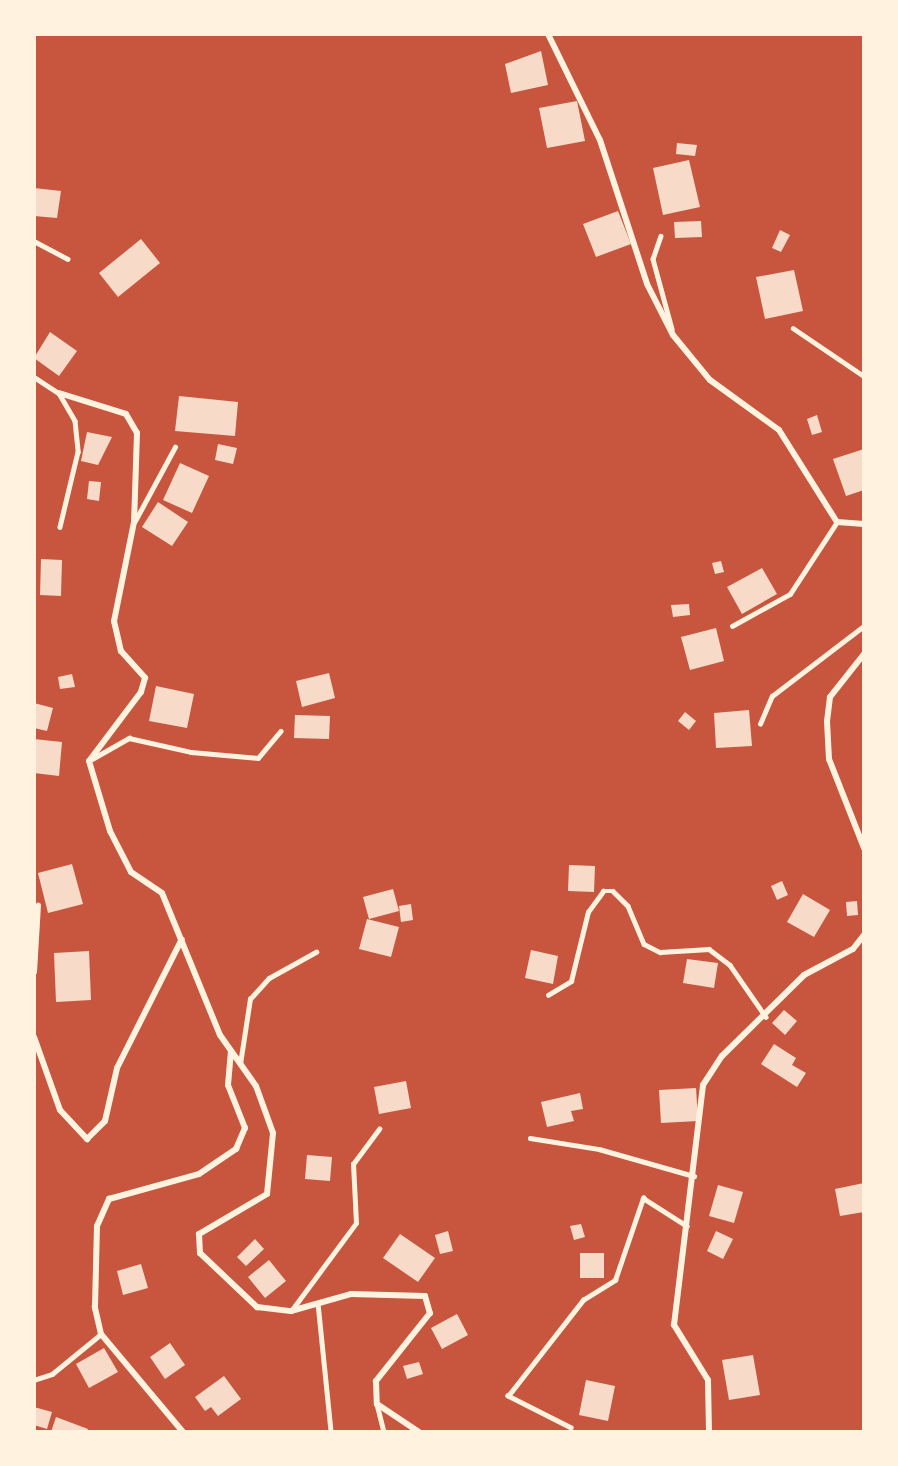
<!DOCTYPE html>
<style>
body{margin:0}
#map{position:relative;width:898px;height:1466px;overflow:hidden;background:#c8553d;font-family:Karla,sans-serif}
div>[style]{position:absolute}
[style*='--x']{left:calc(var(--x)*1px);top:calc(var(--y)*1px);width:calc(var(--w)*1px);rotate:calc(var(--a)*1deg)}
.building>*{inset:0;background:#f7dbc8}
.service>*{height:4.5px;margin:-2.25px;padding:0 2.25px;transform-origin:2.25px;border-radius:2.25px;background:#fff3e0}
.minor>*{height:6px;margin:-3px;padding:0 3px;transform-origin:3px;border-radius:3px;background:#fff3e0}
span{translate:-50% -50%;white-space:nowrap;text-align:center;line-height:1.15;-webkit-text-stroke:5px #fff3e0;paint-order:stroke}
.frame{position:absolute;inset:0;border:36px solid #fff3e0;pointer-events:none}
</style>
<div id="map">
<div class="building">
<i style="clip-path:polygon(541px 51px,548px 85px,511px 93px,505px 64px)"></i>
<i style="clip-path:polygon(577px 101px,585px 141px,547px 148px,539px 108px)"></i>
<i style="clip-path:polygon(677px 143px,697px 145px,695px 156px,676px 154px)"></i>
<i style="clip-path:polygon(689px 160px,700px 207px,663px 215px,653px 168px)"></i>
<i style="clip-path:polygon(34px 188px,61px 191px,57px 218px,34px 216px)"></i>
<i style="clip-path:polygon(618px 211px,631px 244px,596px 257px,583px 224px)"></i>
<i style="clip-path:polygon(701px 221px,702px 237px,675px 238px,674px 222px)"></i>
<i style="clip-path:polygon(780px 230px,790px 235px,781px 252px,772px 248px)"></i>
<i style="clip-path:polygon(141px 239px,160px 263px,118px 297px,99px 273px)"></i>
<i style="clip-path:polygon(794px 270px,803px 311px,765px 319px,756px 277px)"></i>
<i style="clip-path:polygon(50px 332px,77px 351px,59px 376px,34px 358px)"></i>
<i style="clip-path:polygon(179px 396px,238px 402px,235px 436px,175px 431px)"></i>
<i style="clip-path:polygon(817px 415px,822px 432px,812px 435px,807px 419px)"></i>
<i style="clip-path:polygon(87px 432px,112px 437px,98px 465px,81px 461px)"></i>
<i style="clip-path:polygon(218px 444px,237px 448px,233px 464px,215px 460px)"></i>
<i style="clip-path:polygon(864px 449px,864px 490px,846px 496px,833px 459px)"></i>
<i style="clip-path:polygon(180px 463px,209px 476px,192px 513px,163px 500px)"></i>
<i style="clip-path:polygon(89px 481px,101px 482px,99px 501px,87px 499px)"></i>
<i style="clip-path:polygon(158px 502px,188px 522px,172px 546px,142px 527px)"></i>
<i style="clip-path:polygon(41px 559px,62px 560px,61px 596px,40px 595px)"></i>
<i style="clip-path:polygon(721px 561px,724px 572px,715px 574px,712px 563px)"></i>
<i style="clip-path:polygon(762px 568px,777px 594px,742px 614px,727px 587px)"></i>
<i style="clip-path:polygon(689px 604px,690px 615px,673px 617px,671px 605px)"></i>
<i style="clip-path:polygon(716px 628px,724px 661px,690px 670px,681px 637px)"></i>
<i style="clip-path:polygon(329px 673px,335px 698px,302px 707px,296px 681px)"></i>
<i style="clip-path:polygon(72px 674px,75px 687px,60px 689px,58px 677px)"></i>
<i style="clip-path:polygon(156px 686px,194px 694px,187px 728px,149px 721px)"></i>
<i style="clip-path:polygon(34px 703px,53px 708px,47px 731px,34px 728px)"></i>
<i style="clip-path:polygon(749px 710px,752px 746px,716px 748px,714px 713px)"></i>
<i style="clip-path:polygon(685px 712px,696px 721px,689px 730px,678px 721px)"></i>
<i style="clip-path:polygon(295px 715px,330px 716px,329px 739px,294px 738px)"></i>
<i style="clip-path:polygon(34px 739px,62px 742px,59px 776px,34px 773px)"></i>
<i style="clip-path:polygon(72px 864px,83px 904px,48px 913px,38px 873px)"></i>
<i style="clip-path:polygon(569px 865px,595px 866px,594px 892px,568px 891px)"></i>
<i style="clip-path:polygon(782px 881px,788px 895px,777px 900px,771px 886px)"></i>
<i style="clip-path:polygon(393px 889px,399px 911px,369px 919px,363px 897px)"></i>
<i style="clip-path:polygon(803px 894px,830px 910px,814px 937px,787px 922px)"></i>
<i style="clip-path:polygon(857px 901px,858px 915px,847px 916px,846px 902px)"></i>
<i style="clip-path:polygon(411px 904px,413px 920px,401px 922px,399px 906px)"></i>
<i style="clip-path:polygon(367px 919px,399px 927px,391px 957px,359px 949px)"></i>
<i style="clip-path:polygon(531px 950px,558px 956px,553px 984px,525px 978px)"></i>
<i style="clip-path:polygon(89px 951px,91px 1000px,56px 1002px,54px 953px)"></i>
<i style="clip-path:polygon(687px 959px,718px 963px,714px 988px,683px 983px)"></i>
<i style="clip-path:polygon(784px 1010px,797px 1021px,785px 1035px,772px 1023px)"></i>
<i style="clip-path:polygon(774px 1044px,796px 1058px,792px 1065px,806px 1073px,797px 1087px,761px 1064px)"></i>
<i style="clip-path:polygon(406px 1081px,411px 1108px,379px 1114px,374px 1087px)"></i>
<i style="clip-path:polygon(696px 1088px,698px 1121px,661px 1123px,659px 1090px)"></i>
<i style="clip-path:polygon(580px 1093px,583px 1109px,571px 1111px,574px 1121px,547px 1127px,541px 1102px)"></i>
<i style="clip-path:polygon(307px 1155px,332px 1157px,330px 1181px,305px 1179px)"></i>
<i style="clip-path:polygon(864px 1183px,864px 1212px,840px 1216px,835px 1189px)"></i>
<i style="clip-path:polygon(718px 1185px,743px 1192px,734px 1223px,709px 1216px)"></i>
<i style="clip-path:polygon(581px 1224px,585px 1237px,574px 1240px,570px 1226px)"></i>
<i style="clip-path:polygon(448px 1231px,453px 1251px,440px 1254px,435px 1235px)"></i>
<i style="clip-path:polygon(716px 1231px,733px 1239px,723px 1259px,707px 1251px)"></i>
<i style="clip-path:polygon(400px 1234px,435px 1258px,418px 1282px,383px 1258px)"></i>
<i style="clip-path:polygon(255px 1239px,264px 1249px,246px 1266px,237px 1257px)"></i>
<i style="clip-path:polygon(580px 1253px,604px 1253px,604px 1278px,580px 1278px)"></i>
<i style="clip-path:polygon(269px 1260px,286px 1281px,265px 1298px,248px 1277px)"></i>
<i style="clip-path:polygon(141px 1264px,148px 1288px,123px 1295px,117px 1271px)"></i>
<i style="clip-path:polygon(457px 1314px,468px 1335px,442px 1349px,431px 1328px)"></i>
<i style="clip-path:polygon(170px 1343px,185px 1365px,165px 1379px,150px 1357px)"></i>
<i style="clip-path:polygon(104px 1348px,118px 1372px,89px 1388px,76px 1364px)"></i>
<i style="clip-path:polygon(753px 1355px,760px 1395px,729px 1400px,722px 1360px)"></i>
<i style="clip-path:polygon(419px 1362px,423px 1374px,407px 1379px,403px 1366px)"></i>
<i style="clip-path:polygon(224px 1376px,241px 1399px,218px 1416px,211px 1407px,205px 1411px,195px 1397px)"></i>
<i style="clip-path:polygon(586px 1380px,615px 1386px,608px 1421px,579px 1415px)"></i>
<i style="clip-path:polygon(34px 1407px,52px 1412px,47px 1429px,34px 1425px)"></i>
<i style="clip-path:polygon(56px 1417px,88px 1429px,87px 1432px,51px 1432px)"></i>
</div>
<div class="service">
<i style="--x:661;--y:236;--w:24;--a:109"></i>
<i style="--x:653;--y:259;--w:73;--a:74.8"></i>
<i style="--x:34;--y:241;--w:38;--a:28"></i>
<i style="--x:793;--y:328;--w:86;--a:34.1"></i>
<i style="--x:34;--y:377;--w:30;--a:33"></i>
<i style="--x:59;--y:393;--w:32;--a:60"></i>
<i style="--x:75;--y:421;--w:31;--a:84"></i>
<i style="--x:78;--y:452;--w:77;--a:103.5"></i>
<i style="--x:135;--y:521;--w:84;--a:-61.6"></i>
<i style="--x:732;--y:626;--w:66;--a:-28.9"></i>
<i style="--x:790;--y:594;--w:86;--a:-56.9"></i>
<i style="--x:760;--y:724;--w:30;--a:-67"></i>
<i style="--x:772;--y:696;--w:116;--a:-37.3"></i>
<i style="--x:92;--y:759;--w:43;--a:-29.6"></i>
<i style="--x:129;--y:738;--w:64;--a:12.7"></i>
<i style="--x:191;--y:752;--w:67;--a:5.1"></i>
<i style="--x:258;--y:758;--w:35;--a:-50"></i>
<i style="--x:34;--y:972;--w:67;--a:-86.6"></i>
<i style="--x:548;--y:995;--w:27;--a:-31"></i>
<i style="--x:571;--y:981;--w:71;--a:-76.2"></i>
<i style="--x:588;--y:912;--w:26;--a:-54"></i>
<i style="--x:603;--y:891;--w:10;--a:0"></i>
<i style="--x:613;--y:891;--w:21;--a:45"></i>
<i style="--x:628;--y:906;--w:41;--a:67.2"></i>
<i style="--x:644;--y:944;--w:18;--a:27"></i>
<i style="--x:660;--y:952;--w:49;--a:-3.5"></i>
<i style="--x:709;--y:949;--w:26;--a:37"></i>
<i style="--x:730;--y:965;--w:63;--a:55.3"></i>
<i style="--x:240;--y:1064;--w:66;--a:-81.3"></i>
<i style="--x:250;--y:999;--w:28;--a:-48"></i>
<i style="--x:269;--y:978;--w:54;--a:-29"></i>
<i style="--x:530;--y:1138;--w:70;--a:9.1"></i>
<i style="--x:599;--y:1149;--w:99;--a:15.9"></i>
<i style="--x:318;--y:1303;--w:130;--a:84.2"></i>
<i style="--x:291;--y:1311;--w:109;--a:-53.5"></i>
<i style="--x:356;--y:1223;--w:59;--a:-92.9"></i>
<i style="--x:353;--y:1164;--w:44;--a:-53.4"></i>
<i style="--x:34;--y:1380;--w:19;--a:-18"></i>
<i style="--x:52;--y:1374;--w:63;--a:-39.2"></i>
<i style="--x:377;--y:1404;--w:29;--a:76"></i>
<i style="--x:571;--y:1428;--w:71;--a:-153.1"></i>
<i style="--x:508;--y:1396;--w:122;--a:-52"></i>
<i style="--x:583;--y:1300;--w:38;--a:-32"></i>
<i style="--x:615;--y:1280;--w:87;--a:-71.1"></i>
<i style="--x:643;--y:1198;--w:52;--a:32.5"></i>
</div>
<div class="minor">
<i style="--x:548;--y:34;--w:118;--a:63.9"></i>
<i style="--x:600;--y:140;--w:151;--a:71.9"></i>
<i style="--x:647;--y:284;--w:57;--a:63"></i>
<i style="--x:673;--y:335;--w:58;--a:50.6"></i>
<i style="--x:710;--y:380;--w:85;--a:35.9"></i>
<i style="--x:779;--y:430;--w:109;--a:57.8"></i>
<i style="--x:837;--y:522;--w:27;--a:4"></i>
<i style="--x:59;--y:393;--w:70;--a:17.4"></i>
<i style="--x:126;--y:414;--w:22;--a:60"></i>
<i style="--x:137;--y:433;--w:89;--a:91.9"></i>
<i style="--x:134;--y:522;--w:101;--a:101.4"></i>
<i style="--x:114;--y:621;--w:31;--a:77"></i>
<i style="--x:121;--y:651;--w:36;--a:48"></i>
<i style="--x:145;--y:678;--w:15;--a:106"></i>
<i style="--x:141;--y:692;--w:86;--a:127"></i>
<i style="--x:89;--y:761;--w:73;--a:73.3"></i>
<i style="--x:110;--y:831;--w:46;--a:62.9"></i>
<i style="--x:131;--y:872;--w:37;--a:34"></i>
<i style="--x:162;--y:893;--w:153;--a:67.8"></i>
<i style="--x:220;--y:1035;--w:62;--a:54.8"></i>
<i style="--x:256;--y:1086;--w:50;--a:70.1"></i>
<i style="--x:273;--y:1133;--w:61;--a:95.6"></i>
<i style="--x:267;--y:1194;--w:79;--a:149.5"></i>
<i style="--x:199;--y:1234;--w:19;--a:87"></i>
<i style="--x:200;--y:1253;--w:79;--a:43.5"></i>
<i style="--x:257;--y:1307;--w:34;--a:7"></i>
<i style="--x:291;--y:1311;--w:62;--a:-15.8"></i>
<i style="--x:351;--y:1294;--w:74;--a:1.5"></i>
<i style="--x:425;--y:1296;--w:18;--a:74"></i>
<i style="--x:430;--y:1313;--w:87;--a:128.5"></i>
<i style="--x:376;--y:1381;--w:23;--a:88"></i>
<i style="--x:377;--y:1404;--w:50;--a:33.7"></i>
<i style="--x:864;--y:654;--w:55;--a:128.3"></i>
<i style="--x:830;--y:697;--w:24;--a:97"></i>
<i style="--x:827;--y:721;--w:38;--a:87"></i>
<i style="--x:829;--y:759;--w:96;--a:68.5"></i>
<i style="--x:34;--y:1037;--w:77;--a:70.4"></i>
<i style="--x:60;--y:1110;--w:40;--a:47"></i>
<i style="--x:87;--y:1139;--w:25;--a:-45"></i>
<i style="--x:105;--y:1121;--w:54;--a:-77.2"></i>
<i style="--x:117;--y:1068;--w:144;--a:-63.3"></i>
<i style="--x:183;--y:1432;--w:128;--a:-129.9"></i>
<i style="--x:101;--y:1334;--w:28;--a:-103"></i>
<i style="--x:95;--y:1307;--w:81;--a:-88.6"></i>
<i style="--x:97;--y:1226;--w:30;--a:-66"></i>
<i style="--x:109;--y:1199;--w:93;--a:-15.5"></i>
<i style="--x:199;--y:1174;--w:45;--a:-34"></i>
<i style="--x:236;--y:1149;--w:23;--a:-67"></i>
<i style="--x:245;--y:1128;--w:46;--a:-111.6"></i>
<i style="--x:228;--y:1085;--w:34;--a:-85"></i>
<i style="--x:709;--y:1432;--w:52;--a:-91.1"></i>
<i style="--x:708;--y:1380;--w:65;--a:-121.7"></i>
<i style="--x:674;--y:1325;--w:242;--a:-83.1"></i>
<i style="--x:703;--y:1085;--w:35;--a:-57"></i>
<i style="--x:722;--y:1056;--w:115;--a:-44.6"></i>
<i style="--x:804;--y:975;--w:55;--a:-28"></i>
<i style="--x:853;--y:949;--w:18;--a:-52"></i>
</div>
<div class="frame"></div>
</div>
